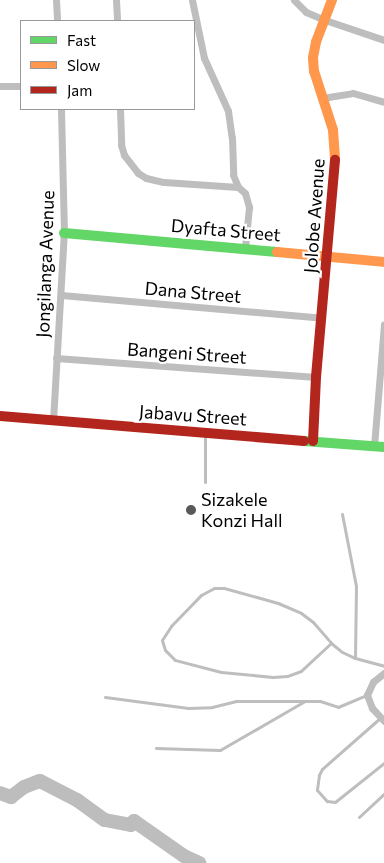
<!DOCTYPE html>
<style>
body{margin:0}
#map{position:relative;width:384px;height:863px;overflow:hidden;background:#fff;font-family:Commissioner,sans-serif}
div>[style]{position:absolute}
[style*='--x']{left:calc(var(--x)*1px);top:calc(var(--y)*1px);width:calc(var(--w)*1px);rotate:calc(var(--a)*1deg)}
.river>*{height:14px;margin:-7px;padding:0 7px;transform-origin:7px;border-radius:7px;background:#bdbdbd}
.lane>*{height:3px;margin:-1.5px;padding:0 1.5px;transform-origin:1.5px;border-radius:1.5px;background:#bebebe}
.street>*{height:7px;margin:-3.5px;padding:0 3.5px;transform-origin:3.5px;border-radius:3.5px;background:#bebebe}
.fast>*{height:10px;margin:-5px;padding:0 5px;transform-origin:5px;border-radius:5px;background:#63d668}
.slow>*{height:10px;margin:-5px;padding:0 5px;transform-origin:5px;border-radius:5px;background:#ff974d}
.jam>*{height:10px;margin:-5px;padding:0 5px;transform-origin:5px;border-radius:5px;background:#b3261e}
.dots>*{width:14px;height:14px;translate:-50% -50%;box-sizing:border-box;border:2px solid #fff;border-radius:50%}
span{translate:-50% -50%;white-space:nowrap;text-align:center;line-height:1.15;-webkit-text-stroke:4.5px #fff;paint-order:stroke}
.street-label{font-size:18px;color:#000}
.poi-label{font-size:18px;color:#000}
.left{translate:0 -50%;text-align:left}
.legend{position:absolute;left:20px;top:20px;width:175px;height:90px;box-sizing:border-box;background:#fff;border:1px solid #999;margin:0;padding:6px 9px;list-style:none;font-size:15px;color:#000}
.legend li{display:flex;align-items:center;gap:10px;height:25px}
.legend b{width:25px;border:1px solid #999}
</style>
<div id="map">
<div class="river">
<i style="--x:0;--y:793;--w:12;--a:20"></i>
<i style="--x:11;--y:797;--w:16;--a:-38"></i>
<i style="--x:24;--y:787;--w:17;--a:-21"></i>
<i style="--x:40;--y:781;--w:42;--a:27.2"></i>
<i style="--x:77;--y:800;--w:34;--a:36"></i>
<i style="--x:105;--y:820;--w:26;--a:11"></i>
<i style="--x:131;--y:825;--w:5;--a:-53"></i>
<i style="--x:134;--y:821;--w:61;--a:35"></i>
<i style="--x:184;--y:856;--w:17;--a:25"></i>
</div>
<div class="lane">
<i style="--x:205;--y:435;--w:47;--a:90"></i>
<i style="--x:342;--y:514;--w:73;--a:79"></i>
<i style="--x:356;--y:586;--w:72;--a:90.8"></i>
<i style="--x:331;--y:643;--w:41;--a:137"></i>
<i style="--x:301;--y:671;--w:15;--a:160"></i>
<i style="--x:287;--y:676;--w:14;--a:176"></i>
<i style="--x:273;--y:677;--w:52;--a:-174.5"></i>
<i style="--x:221;--y:672;--w:48;--a:-165.4"></i>
<i style="--x:175;--y:660;--w:14;--a:-135"></i>
<i style="--x:165;--y:650;--w:10;--a:-107"></i>
<i style="--x:162;--y:640;--w:17;--a:-57"></i>
<i style="--x:171;--y:626;--w:43;--a:-45.9"></i>
<i style="--x:201;--y:595;--w:15;--a:-28"></i>
<i style="--x:214;--y:588;--w:10;--a:0"></i>
<i style="--x:224;--y:588;--w:56;--a:15.5"></i>
<i style="--x:278;--y:603;--w:25;--a:23"></i>
<i style="--x:301;--y:613;--w:15;--a:37"></i>
<i style="--x:313;--y:622;--w:28;--a:49"></i>
<i style="--x:331;--y:643;--w:14;--a:39"></i>
<i style="--x:342;--y:652;--w:14;--a:25"></i>
<i style="--x:355;--y:658;--w:30;--a:15"></i>
<i style="--x:105;--y:697;--w:84;--a:7.5"></i>
<i style="--x:188;--y:708;--w:24;--a:-2"></i>
<i style="--x:212;--y:707;--w:25;--a:-14"></i>
<i style="--x:236;--y:701;--w:84;--a:0"></i>
<i style="--x:320;--y:701;--w:19;--a:18"></i>
<i style="--x:338;--y:707;--w:30;--a:-23"></i>
<i style="--x:380;--y:718;--w:77;--a:138.7"></i>
<i style="--x:322;--y:769;--w:7;--a:117"></i>
<i style="--x:319;--y:775;--w:15;--a:98"></i>
<i style="--x:317;--y:790;--w:15;--a:48"></i>
<i style="--x:327;--y:801;--w:8;--a:7"></i>
<i style="--x:335;--y:802;--w:63;--a:-38.5"></i>
<i style="--x:156;--y:748;--w:64;--a:1.8"></i>
<i style="--x:220;--y:750;--w:98;--a:-30"></i>
<i style="--x:359;--y:817;--w:34;--a:-43"></i>
</div>
<div class="street">
<i style="--x:56;--y:0;--w:21;--a:87"></i>
<i style="--x:116;--y:0;--w:21;--a:87"></i>
<i style="--x:192;--y:0;--w:59;--a:78.3"></i>
<i style="--x:204;--y:58;--w:58;--a:65.6"></i>
<i style="--x:228;--y:111;--w:27;--a:82"></i>
<i style="--x:232;--y:138;--w:37;--a:88"></i>
<i style="--x:233;--y:175;--w:13;--a:67"></i>
<i style="--x:294;--y:0;--w:17;--a:45"></i>
<i style="--x:306;--y:12;--w:21;--a:23"></i>
<i style="--x:325;--y:20;--w:62;--a:18.7"></i>
<i style="--x:0;--y:86;--w:21;--a:0"></i>
<i style="--x:322;--y:98;--w:31;--a:-9"></i>
<i style="--x:353;--y:93;--w:32;--a:16"></i>
<i style="--x:120;--y:109;--w:36;--a:88"></i>
<i style="--x:121;--y:145;--w:10;--a:73"></i>
<i style="--x:124;--y:155;--w:23;--a:52"></i>
<i style="--x:138;--y:173;--w:9;--a:32"></i>
<i style="--x:146;--y:178;--w:18;--a:13"></i>
<i style="--x:164;--y:182;--w:74;--a:3.9"></i>
<i style="--x:238;--y:187;--w:9;--a:41"></i>
<i style="--x:245;--y:193;--w:15;--a:74"></i>
<i style="--x:249;--y:207;--w:41;--a:95.6"></i>
<i style="--x:61;--y:295;--w:262;--a:5"></i>
<i style="--x:56;--y:358;--w:261;--a:4.2"></i>
<i style="--x:53;--y:421;--w:188;--a:-86.7"></i>
<i style="--x:64;--y:233;--w:124;--a:-91.4"></i>
<i style="--x:374;--y:446;--w:122;--a:-85.3"></i>
<i style="--x:384;--y:673;--w:14;--a:141"></i>
<i style="--x:373;--y:682;--w:14;--a:115"></i>
<i style="--x:367;--y:695;--w:14;--a:69"></i>
<i style="--x:372;--y:708;--w:18;--a:47"></i>
</div>
<div class="fast">
<i style="--x:64;--y:233;--w:214;--a:5.1"></i>
<i style="--x:304;--y:441;--w:80;--a:4.3"></i>
</div>
<div class="slow">
<i style="--x:332;--y:0;--w:45;--a:110.9"></i>
<i style="--x:316;--y:42;--w:16;--a:101"></i>
<i style="--x:313;--y:58;--w:13;--a:86"></i>
<i style="--x:314;--y:71;--w:62;--a:72.1"></i>
<i style="--x:333;--y:130;--w:30;--a:86"></i>
<i style="--x:277;--y:252;--w:107;--a:5.3"></i>
</div>
<div class="jam">
<i style="--x:0;--y:416;--w:305;--a:4.7"></i>
<i style="--x:313;--y:441;--w:64;--a:-87.3"></i>
<i style="--x:316;--y:377;--w:218;--a:-85"></i>
</div>
<div class="dots">
<i style="left:191px;top:510px;background:#595959"></i>
</div>
<div class="street-label">
<span style="left:314px;top:216px;rotate:-86deg">Jolobe Avenue</span>
<span style="left:226px;top:230px;rotate:5deg">Dyafta Street</span>
<span style="left:45px;top:264px;rotate:-88deg">Jongilanga Avenue</span>
<span style="left:193px;top:292px;rotate:5deg">Dana Street</span>
<span style="left:187px;top:353px;rotate:4deg">Bangeni Street</span>
<span style="left:193px;top:415px;rotate:4deg">Jabavu Street</span>
</div>
<div class="poi-label">
<span class="left" style="left:201px;top:510px">Sizakele<br>Konzi Hall</span>
</div>
<ul class="legend">
<li><b style="height:6px;background:#63d668"></b>Fast</li>
<li><b style="height:6px;background:#ff974d"></b>Slow</li>
<li><b style="height:6px;background:#b3261e"></b>Jam</li>
</ul>
</div>
